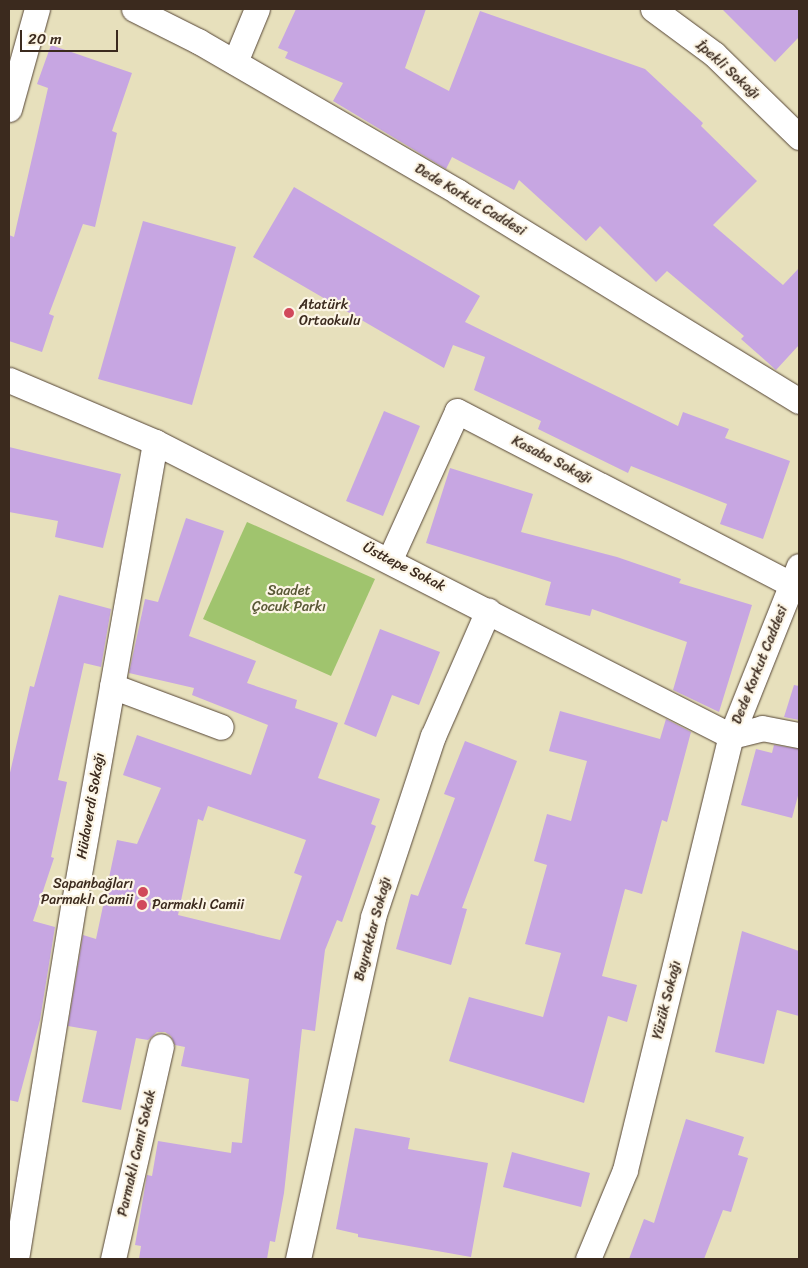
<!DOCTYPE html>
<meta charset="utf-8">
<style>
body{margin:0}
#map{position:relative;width:808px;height:1268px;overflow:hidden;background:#e7e0bc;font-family:Sriracha,sans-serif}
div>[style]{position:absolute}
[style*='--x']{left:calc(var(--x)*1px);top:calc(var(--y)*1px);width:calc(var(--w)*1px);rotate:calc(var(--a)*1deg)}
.green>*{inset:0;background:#a0c46e}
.building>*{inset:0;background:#c7a6e2}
.roads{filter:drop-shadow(0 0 1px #554536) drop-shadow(0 0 1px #554536)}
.street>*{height:25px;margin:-12.5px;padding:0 12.5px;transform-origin:12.5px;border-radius:12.5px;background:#fff}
.dots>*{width:14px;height:14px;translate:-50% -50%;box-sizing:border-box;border:2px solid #fcf5e5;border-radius:50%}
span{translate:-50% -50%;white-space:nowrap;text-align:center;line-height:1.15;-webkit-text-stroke:4.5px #fcf5e5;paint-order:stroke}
.street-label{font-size:14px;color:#3b2a1e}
.poi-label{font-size:14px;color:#3b2a1e}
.left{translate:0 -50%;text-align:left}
.right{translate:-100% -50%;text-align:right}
.park-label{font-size:14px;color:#595836}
.frame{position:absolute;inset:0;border:10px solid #3b2a1e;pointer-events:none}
.scale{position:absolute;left:20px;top:30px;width:98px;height:22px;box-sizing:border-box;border:2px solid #3b2a1e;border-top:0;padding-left:6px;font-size:15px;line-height:18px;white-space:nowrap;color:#3b2a1e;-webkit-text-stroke:4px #fcf5e5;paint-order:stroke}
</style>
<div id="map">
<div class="green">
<i style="clip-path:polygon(247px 522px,375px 579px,331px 676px,203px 619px)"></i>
</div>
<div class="building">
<i style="clip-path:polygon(296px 9px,426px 9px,405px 68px,449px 91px,480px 11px,645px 69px,703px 123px,701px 126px,757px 181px,713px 225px,783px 285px,799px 268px,799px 345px,776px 370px,741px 339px,744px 336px,667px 271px,656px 282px,600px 226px,586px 241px,519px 180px,514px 190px,452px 157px,446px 169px,333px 101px,343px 83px,285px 58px,288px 52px,278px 48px)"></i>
<i style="clip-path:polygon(722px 9px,799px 9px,799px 37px,775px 62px)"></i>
<i style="clip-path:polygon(51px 45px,132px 73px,112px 131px,117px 133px,95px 227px,83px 224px,49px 314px,54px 316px,42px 352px,9px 341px,9px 235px,14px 237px,48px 88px,37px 84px)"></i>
<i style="clip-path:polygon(294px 187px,480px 296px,465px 322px,678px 426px,683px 412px,729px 429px,725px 438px,790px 461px,763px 539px,720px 524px,727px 504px,631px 466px,628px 473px,538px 429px,541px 421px,474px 390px,485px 357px,453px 345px,444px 368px,253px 257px)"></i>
<i style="clip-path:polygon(143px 221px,236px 247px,192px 405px,98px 379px)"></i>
<i style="clip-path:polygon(384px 411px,420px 426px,383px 516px,346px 501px)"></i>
<i style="clip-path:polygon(9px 447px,121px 474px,103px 548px,55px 537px,58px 521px,9px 512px)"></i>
<i style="clip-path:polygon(450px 468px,533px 494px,521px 532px,617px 557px,681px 579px,679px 583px,752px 605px,719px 712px,673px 690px,687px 642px,592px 609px,590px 616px,545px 605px,551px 582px,426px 543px)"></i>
<i style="clip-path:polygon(evenodd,186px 518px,224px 531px,189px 636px,256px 661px,247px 683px,297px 700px,295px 708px,338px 723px,318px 778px,380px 799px,371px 824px,376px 826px,342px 922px,337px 920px,325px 950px,315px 1031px,302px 1029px,284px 1193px,275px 1242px,270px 1241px,267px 1259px,139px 1259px,141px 1246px,135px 1245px,147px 1175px,152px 1176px,158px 1141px,231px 1153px,232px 1142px,242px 1143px,249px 1079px,181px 1066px,185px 1047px,175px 1045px,171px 1036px,165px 1032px,157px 1032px,148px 1040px,136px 1038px,121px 1110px,82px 1102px,97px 1031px,68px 1026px,83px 935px,96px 939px,117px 840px,137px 844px,161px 788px,123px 775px,137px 735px,251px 775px,268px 725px,192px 695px,194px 688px,129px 673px,145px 599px,158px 602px,186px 518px,208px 806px,306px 840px,294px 873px,302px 876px,280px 940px,178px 915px,198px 819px,203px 821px,208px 806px)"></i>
<i style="clip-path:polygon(59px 595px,111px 609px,101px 667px,84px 663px,58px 780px,67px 782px,51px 857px,54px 858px,33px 921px,55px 927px,40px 1020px,18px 1102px,9px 1100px,9px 777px,30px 686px,34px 687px)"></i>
<i style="clip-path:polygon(380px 629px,440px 652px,419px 705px,392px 695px,376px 737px,344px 724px)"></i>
<i style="clip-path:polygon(794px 685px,799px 686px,799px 720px,784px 717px)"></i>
<i style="clip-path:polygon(560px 711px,660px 739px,666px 719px,691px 732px,667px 822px,662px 820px,642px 894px,625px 889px,602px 976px,637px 985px,627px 1022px,608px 1016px,584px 1103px,449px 1061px,469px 997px,543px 1017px,561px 953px,525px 944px,547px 865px,534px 861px,547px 814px,571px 821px,587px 761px,549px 751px)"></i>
<i style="clip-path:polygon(465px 741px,517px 761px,462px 908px,467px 909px,451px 965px,396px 949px,411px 894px,418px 896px,455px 798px,444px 794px)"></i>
<i style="clip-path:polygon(774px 745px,799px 749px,799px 792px,792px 818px,741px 805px,756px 749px,772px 753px)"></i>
<i style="clip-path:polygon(742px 931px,799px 951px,799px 1016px,777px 1010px,764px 1064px,715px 1052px)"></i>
<i style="clip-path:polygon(686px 1119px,744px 1137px,738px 1155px,748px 1158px,731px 1212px,723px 1210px,704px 1259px,629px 1259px,644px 1219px,654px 1223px)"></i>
<i style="clip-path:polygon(355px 1128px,410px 1138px,408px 1149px,488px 1163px,471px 1257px,358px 1237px,358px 1234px,336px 1229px)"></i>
<i style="clip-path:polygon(512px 1152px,590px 1173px,581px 1207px,503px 1187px)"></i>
</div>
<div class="roads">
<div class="street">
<i style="--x:134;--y:9;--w:72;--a:26.6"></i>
<i style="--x:198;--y:41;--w:301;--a:30.1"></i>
<i style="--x:458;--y:192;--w:400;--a:31.5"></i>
<i style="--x:653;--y:9;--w:76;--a:36.4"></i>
<i style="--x:714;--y:54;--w:119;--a:44.3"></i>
<i style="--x:235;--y:62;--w:57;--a:-67.5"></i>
<i style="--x:9;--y:109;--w:104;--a:-74.4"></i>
<i style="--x:9;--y:380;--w:159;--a:23"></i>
<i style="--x:155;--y:442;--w:647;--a:27.04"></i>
<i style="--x:731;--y:736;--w:32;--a:-14"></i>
<i style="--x:762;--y:728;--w:38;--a:11"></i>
<i style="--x:390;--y:559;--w:162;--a:-65.6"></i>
<i style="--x:457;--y:411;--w:377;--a:27.4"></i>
<i style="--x:112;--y:686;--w:116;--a:20.6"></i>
<i style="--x:16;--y:1259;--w:362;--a:-80.8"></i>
<i style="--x:74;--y:902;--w:467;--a:-80"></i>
<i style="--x:113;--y:1259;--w:218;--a:-77.3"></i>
<i style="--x:298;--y:1259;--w:350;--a:-77.6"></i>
<i style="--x:373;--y:917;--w:191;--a:-71.7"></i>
<i style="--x:433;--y:736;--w:137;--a:-66.3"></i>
<i style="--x:588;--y:1259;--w:96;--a:-67.4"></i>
<i style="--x:625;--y:1170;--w:447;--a:-76.3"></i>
<i style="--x:731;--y:736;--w:183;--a:-68.2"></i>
</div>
</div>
<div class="dots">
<i style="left:289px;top:313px;background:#d1495b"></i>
<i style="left:143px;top:892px;background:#d1495b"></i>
<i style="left:142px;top:905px;background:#d1495b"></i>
</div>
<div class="street-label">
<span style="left:728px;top:70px;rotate:42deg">İpekli Sokağı</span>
<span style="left:470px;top:200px;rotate:31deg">Dede Korkut Caddesi</span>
<span style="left:552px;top:460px;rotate:27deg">Kasaba Sokağı</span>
<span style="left:404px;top:567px;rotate:27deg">Üsttepe Sokak</span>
<span style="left:760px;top:665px;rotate:-68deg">Dede Korkut Caddesi</span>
<span style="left:91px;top:806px;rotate:-80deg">Hüdaverdi Sokağı</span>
<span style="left:373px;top:929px;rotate:-75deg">Bayraktar Sokağı</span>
<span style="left:667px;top:1000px;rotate:-76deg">Yüzük Sokağı</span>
<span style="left:137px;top:1153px;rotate:-77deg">Parmaklı Cami Sokak</span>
</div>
<div class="poi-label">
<span class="left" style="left:299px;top:313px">Atatürk<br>Ortaokulu</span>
<span class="right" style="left:133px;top:892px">Sapanbağları<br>Parmaklı Camii</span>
<span class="left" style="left:152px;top:905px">Parmaklı Camii</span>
</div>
<div class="park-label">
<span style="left:289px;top:599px">Saadet<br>Çocuk Parkı</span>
</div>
<div class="frame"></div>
<div class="scale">20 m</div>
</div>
